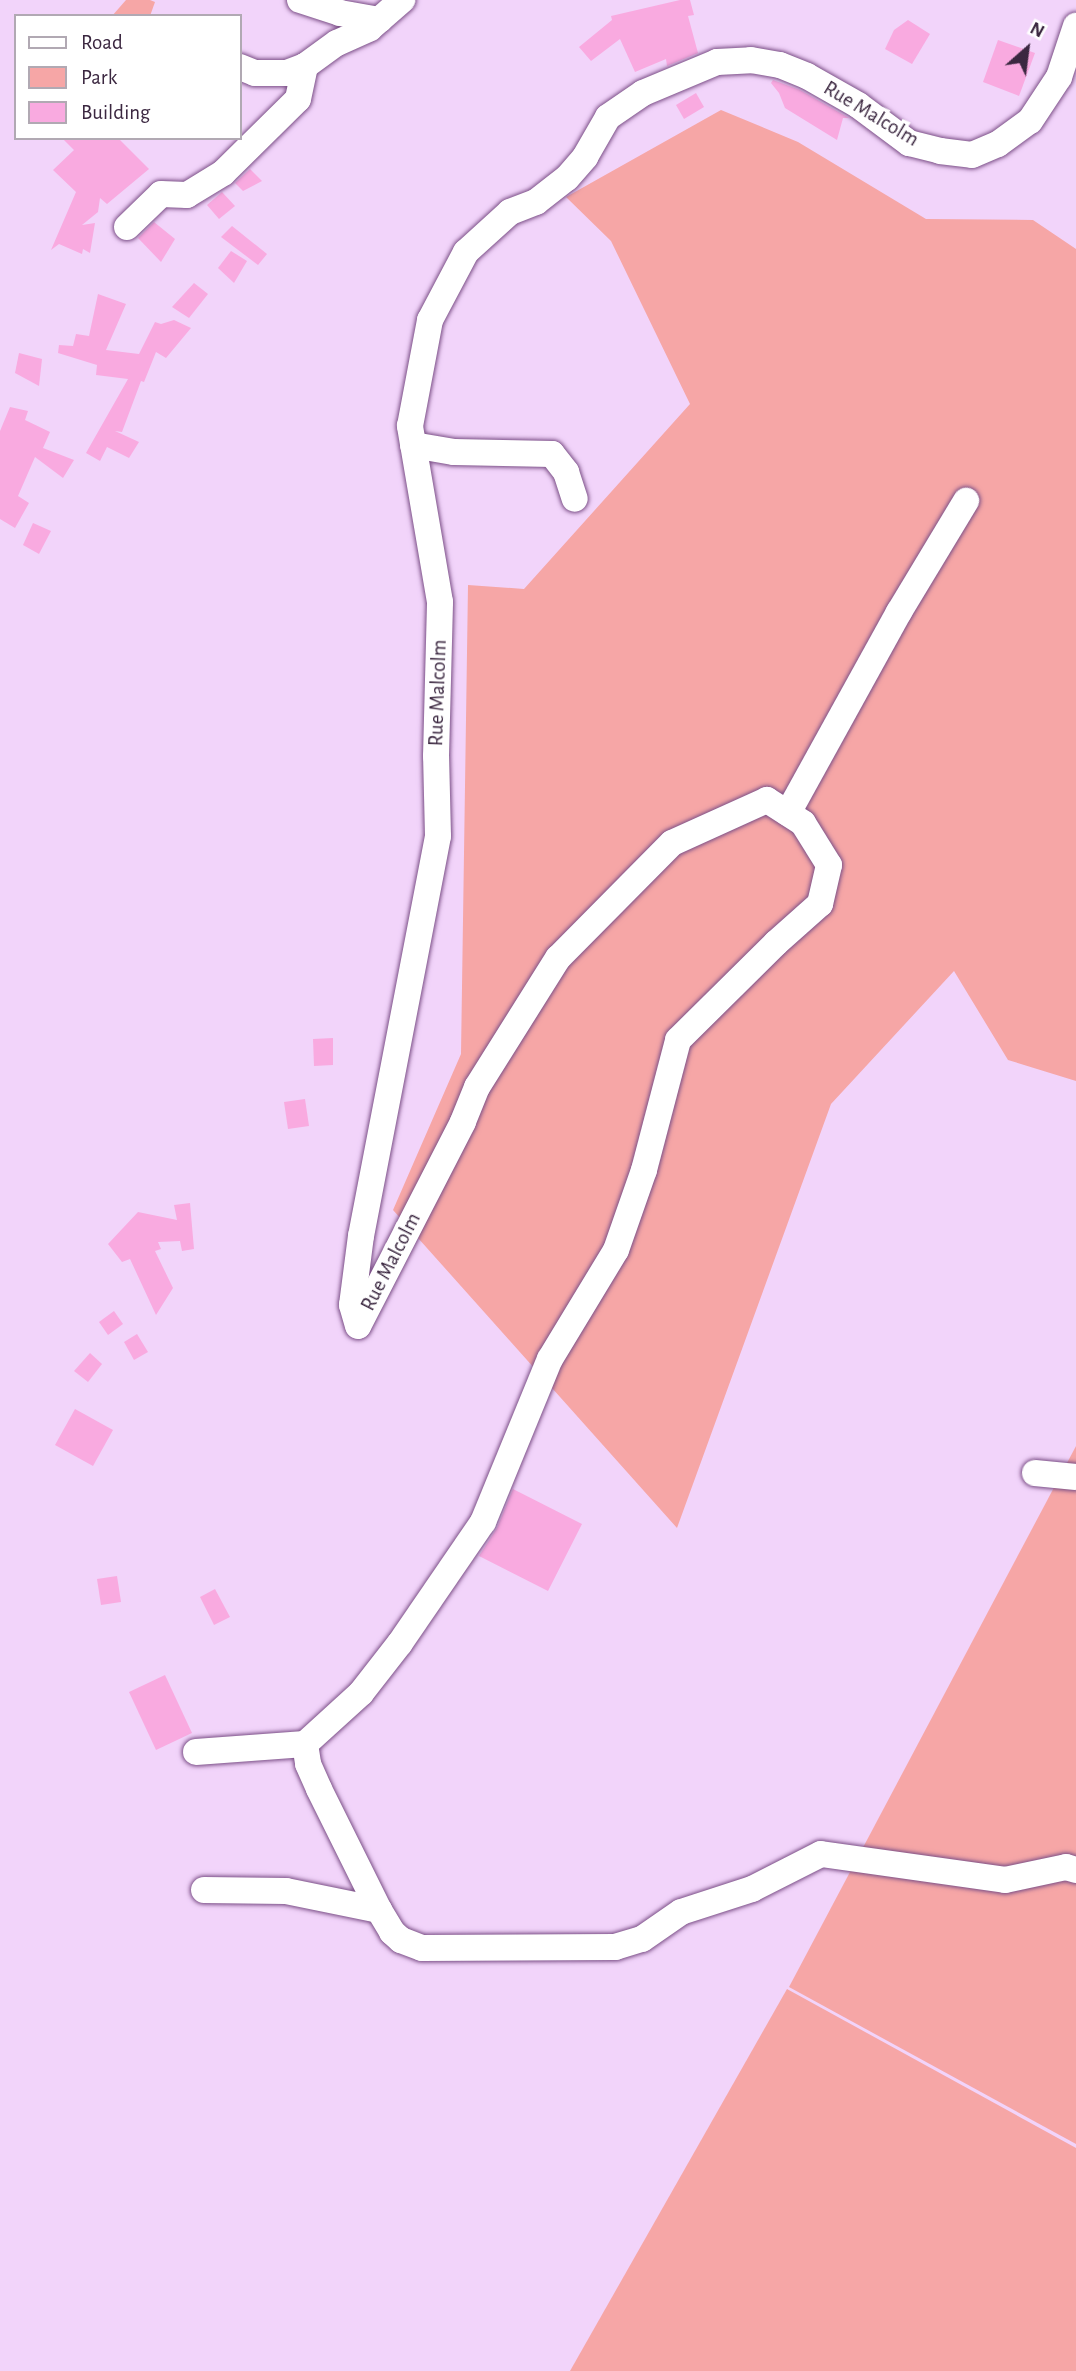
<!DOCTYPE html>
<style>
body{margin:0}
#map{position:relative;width:1076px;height:2371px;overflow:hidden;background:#f2d4fa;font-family:"Alegreya Sans",sans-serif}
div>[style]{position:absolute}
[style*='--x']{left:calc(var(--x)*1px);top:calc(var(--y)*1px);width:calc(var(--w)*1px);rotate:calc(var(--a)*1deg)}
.green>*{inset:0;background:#f6a6a6}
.building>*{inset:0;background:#f9aae0}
.roads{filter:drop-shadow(0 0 2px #7b4f87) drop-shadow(0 0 2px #7b4f87)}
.minor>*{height:26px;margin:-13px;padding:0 13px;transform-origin:13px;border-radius:13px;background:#fff}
span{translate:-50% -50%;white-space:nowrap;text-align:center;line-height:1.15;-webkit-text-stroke:7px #fff;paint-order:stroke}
.street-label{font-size:21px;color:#3b2740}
.legend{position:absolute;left:14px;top:14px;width:228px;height:126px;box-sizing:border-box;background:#fff;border:2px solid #b1a9b3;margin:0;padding:9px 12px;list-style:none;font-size:21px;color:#3b2740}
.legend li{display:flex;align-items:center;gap:14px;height:35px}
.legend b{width:35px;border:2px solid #b1a9b3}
.north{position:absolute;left:992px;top:14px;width:70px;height:70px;-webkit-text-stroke:5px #fff;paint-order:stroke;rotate:28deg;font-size:19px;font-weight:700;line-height:28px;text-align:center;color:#3b2740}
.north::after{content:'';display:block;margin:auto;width:24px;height:32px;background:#3b2740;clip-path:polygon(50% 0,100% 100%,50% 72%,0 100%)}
</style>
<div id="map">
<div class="green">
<i style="clip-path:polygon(126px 0,150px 0,155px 2px,150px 16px,112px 16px)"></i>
<i style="clip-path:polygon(721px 110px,798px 142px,926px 219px,1033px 220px,1076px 249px,1076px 1081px,1008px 1060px,954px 971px,831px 1104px,677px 1528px,393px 1210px,461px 1054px,468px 585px,524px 589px,690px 404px,611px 241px,566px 197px)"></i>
<i style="clip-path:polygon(1076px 1446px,1076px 2144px,789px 1987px)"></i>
<i style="clip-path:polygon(787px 1989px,1076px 2148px,1076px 2371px,570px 2371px)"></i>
</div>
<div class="building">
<i style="clip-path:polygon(680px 0,690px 0,694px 15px,688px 16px,698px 53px,667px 66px,666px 59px,635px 72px,620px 39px,591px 61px,579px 47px,612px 20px,611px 16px)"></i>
<i style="clip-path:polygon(908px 20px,930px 34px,912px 64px,885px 49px,894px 30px)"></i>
<i style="clip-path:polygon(998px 40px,1035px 53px,1019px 96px,983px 82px)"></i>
<i style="clip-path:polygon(773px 80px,800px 90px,849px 118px,843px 118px,837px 140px,785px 108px,779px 93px,771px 83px)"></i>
<i style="clip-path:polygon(696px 93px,704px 107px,684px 119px,676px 105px)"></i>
<i style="clip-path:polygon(62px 138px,118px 138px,149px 169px,107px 204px,100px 198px,98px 212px,82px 225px,95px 223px,90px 253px,83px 249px,82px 254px,59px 244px,51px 250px,76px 192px,53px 170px,74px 150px)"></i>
<i style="clip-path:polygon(250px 169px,262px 181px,243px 191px,235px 183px)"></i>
<i style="clip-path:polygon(222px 192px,235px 206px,219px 219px,207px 205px)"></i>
<i style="clip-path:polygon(154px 222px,175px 239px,161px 262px,138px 238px)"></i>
<i style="clip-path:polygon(232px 226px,267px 254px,258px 265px,221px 237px)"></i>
<i style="clip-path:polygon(231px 251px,247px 261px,234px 283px,218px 268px)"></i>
<i style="clip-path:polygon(194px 283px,208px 294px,189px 318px,172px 307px)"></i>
<i style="clip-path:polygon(98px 294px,126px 304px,106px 350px,139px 354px,155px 322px,161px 324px,174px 320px,191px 328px,166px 358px,156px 352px,144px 382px,141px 381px,122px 432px,115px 431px,139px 442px,129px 458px,107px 447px,100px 461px,86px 453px,128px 379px,96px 375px,97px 365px,58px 353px,59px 345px,73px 346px,76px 334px,89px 336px)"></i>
<i style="clip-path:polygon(19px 353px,42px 359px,39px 386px,15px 373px)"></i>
<i style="clip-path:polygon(10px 407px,28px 411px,25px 420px,50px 432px,43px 448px,74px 460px,63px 478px,35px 457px,18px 496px,29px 503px,15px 528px,0 519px,0 431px)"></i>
<i style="clip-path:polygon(33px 523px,51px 531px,39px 554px,23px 545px)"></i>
<i style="clip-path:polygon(333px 1038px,333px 1065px,314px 1066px,313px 1039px)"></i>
<i style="clip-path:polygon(305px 1099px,309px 1126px,288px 1129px,284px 1102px)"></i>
<i style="clip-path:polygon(190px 1203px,194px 1249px,182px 1251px,180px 1241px,158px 1242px,161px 1249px,155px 1251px,173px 1288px,156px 1315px,130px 1259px,122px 1262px,108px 1244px,138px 1212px,177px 1220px,174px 1205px)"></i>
<i style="clip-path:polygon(114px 1311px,123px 1324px,108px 1335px,99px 1322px)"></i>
<i style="clip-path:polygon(137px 1334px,148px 1352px,134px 1360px,124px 1342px)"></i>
<i style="clip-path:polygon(90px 1353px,102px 1364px,88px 1382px,74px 1371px)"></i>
<i style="clip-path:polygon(75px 1409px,113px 1430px,93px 1466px,55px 1445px)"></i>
<i style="clip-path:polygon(513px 1489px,582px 1524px,548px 1591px,479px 1556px,497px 1528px)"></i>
<i style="clip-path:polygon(117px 1576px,121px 1602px,101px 1605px,97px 1579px)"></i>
<i style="clip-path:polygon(215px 1589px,230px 1617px,214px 1625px,200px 1597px)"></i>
<i style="clip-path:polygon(165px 1675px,192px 1733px,156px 1750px,129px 1692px)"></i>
</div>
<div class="roads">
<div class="minor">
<i style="--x:300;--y:0;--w:42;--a:18"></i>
<i style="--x:340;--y:13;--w:40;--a:10"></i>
<i style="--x:240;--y:67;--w:16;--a:22"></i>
<i style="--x:255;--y:73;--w:32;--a:0"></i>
<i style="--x:287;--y:73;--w:19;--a:-21"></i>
<i style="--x:127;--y:227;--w:47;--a:-44.1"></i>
<i style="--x:161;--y:194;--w:26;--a:2"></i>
<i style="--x:187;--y:195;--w:42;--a:-31.4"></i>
<i style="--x:223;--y:173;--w:105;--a:-44.6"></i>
<i style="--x:298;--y:99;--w:34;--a:-78"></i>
<i style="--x:305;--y:66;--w:39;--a:-36"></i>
<i style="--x:337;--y:43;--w:36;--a:-24"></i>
<i style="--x:370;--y:28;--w:43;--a:-41.2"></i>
<i style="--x:413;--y:445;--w:42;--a:9.7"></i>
<i style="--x:454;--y:452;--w:98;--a:1.2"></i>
<i style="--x:552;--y:454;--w:23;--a:52"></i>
<i style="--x:566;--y:472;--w:28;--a:72"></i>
<i style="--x:788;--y:813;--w:230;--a:-61.1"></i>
<i style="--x:899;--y:612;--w:130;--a:-58.9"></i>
<i style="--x:1035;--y:1473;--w:41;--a:5.6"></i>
<i style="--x:305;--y:1744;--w:20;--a:81"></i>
<i style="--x:308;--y:1764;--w:27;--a:66"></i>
<i style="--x:319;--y:1789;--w:135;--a:63.6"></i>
<i style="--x:196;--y:1752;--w:109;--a:-4.2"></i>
<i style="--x:305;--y:1744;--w:76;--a:-42.3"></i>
<i style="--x:361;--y:1693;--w:63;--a:-52"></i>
<i style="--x:400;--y:1643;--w:147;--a:-55.6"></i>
<i style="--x:483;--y:1522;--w:176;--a:-67.7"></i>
<i style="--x:550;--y:1359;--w:127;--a:-58.8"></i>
<i style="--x:616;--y:1250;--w:85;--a:-70.7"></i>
<i style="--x:644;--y:1170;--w:134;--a:-75.3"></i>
<i style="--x:678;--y:1040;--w:138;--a:-44.7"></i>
<i style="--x:776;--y:943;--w:59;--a:-41.6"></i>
<i style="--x:820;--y:904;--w:40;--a:-77"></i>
<i style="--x:829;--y:865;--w:49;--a:-121.8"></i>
<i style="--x:803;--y:823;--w:43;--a:-147.4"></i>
<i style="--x:767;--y:800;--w:104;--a:155.6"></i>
<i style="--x:672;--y:843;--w:162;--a:134.7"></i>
<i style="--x:558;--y:958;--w:152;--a:122.1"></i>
<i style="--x:477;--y:1087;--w:38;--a:112"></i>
<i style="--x:463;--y:1122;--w:229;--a:117.2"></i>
<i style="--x:358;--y:1326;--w:22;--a:-106"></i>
<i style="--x:352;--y:1305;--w:70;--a:-82.6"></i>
<i style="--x:361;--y:1236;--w:407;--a:-79.1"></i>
<i style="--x:438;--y:836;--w:80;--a:-91.4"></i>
<i style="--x:436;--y:756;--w:154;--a:-88.5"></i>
<i style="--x:440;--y:602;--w:179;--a:-99.7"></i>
<i style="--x:410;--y:426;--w:108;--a:-79.3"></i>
<i style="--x:430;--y:320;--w:77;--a:-62.1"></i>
<i style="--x:466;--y:252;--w:59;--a:-42.3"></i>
<i style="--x:510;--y:212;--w:28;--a:-21"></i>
<i style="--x:536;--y:202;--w:39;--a:-38"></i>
<i style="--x:567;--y:178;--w:28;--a:-49"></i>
<i style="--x:585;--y:157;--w:46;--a:-60.1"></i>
<i style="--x:608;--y:117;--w:42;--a:-34.4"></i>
<i style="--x:643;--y:93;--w:80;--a:-22.7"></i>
<i style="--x:717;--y:62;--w:34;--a:-3"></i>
<i style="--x:751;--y:60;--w:29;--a:10"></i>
<i style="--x:780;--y:65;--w:29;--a:22"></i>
<i style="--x:807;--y:76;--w:59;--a:29.6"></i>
<i style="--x:858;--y:105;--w:64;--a:36.7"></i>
<i style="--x:909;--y:143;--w:32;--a:14"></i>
<i style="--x:940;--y:151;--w:32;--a:7"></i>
<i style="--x:972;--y:155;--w:28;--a:-23"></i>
<i style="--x:998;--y:144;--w:39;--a:-36"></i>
<i style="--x:1030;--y:121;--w:53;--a:-56.6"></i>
<i style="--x:1059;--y:77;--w:54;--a:-71.6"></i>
<i style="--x:204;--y:1890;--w:82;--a:0.7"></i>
<i style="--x:286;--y:1891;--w:95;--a:11.5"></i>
<i style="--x:379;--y:1910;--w:26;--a:59"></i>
<i style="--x:392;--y:1932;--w:12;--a:42"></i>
<i style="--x:401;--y:1940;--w:22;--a:21"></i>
<i style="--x:422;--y:1948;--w:193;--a:-0.3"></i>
<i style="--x:615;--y:1947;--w:28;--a:-17"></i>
<i style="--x:642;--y:1939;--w:47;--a:-34.7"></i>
<i style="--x:681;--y:1912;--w:75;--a:-17.9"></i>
<i style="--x:752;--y:1889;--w:77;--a:-26.9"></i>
<i style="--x:821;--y:1854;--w:186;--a:8"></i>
<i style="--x:1005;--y:1880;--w:62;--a:-12"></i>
<i style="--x:1066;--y:1867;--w:10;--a:17"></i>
</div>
</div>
<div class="street-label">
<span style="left:871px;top:114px;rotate:31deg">Rue Malcolm</span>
<span style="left:438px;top:693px;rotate:-88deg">Rue Malcolm</span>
<span style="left:391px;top:1262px;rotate:-63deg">Rue Malcolm</span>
</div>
<ul class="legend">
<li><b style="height:9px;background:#fff"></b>Road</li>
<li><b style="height:19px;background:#f6a6a6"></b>Park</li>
<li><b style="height:19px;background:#f9aae0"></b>Building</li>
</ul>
<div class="north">N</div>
</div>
